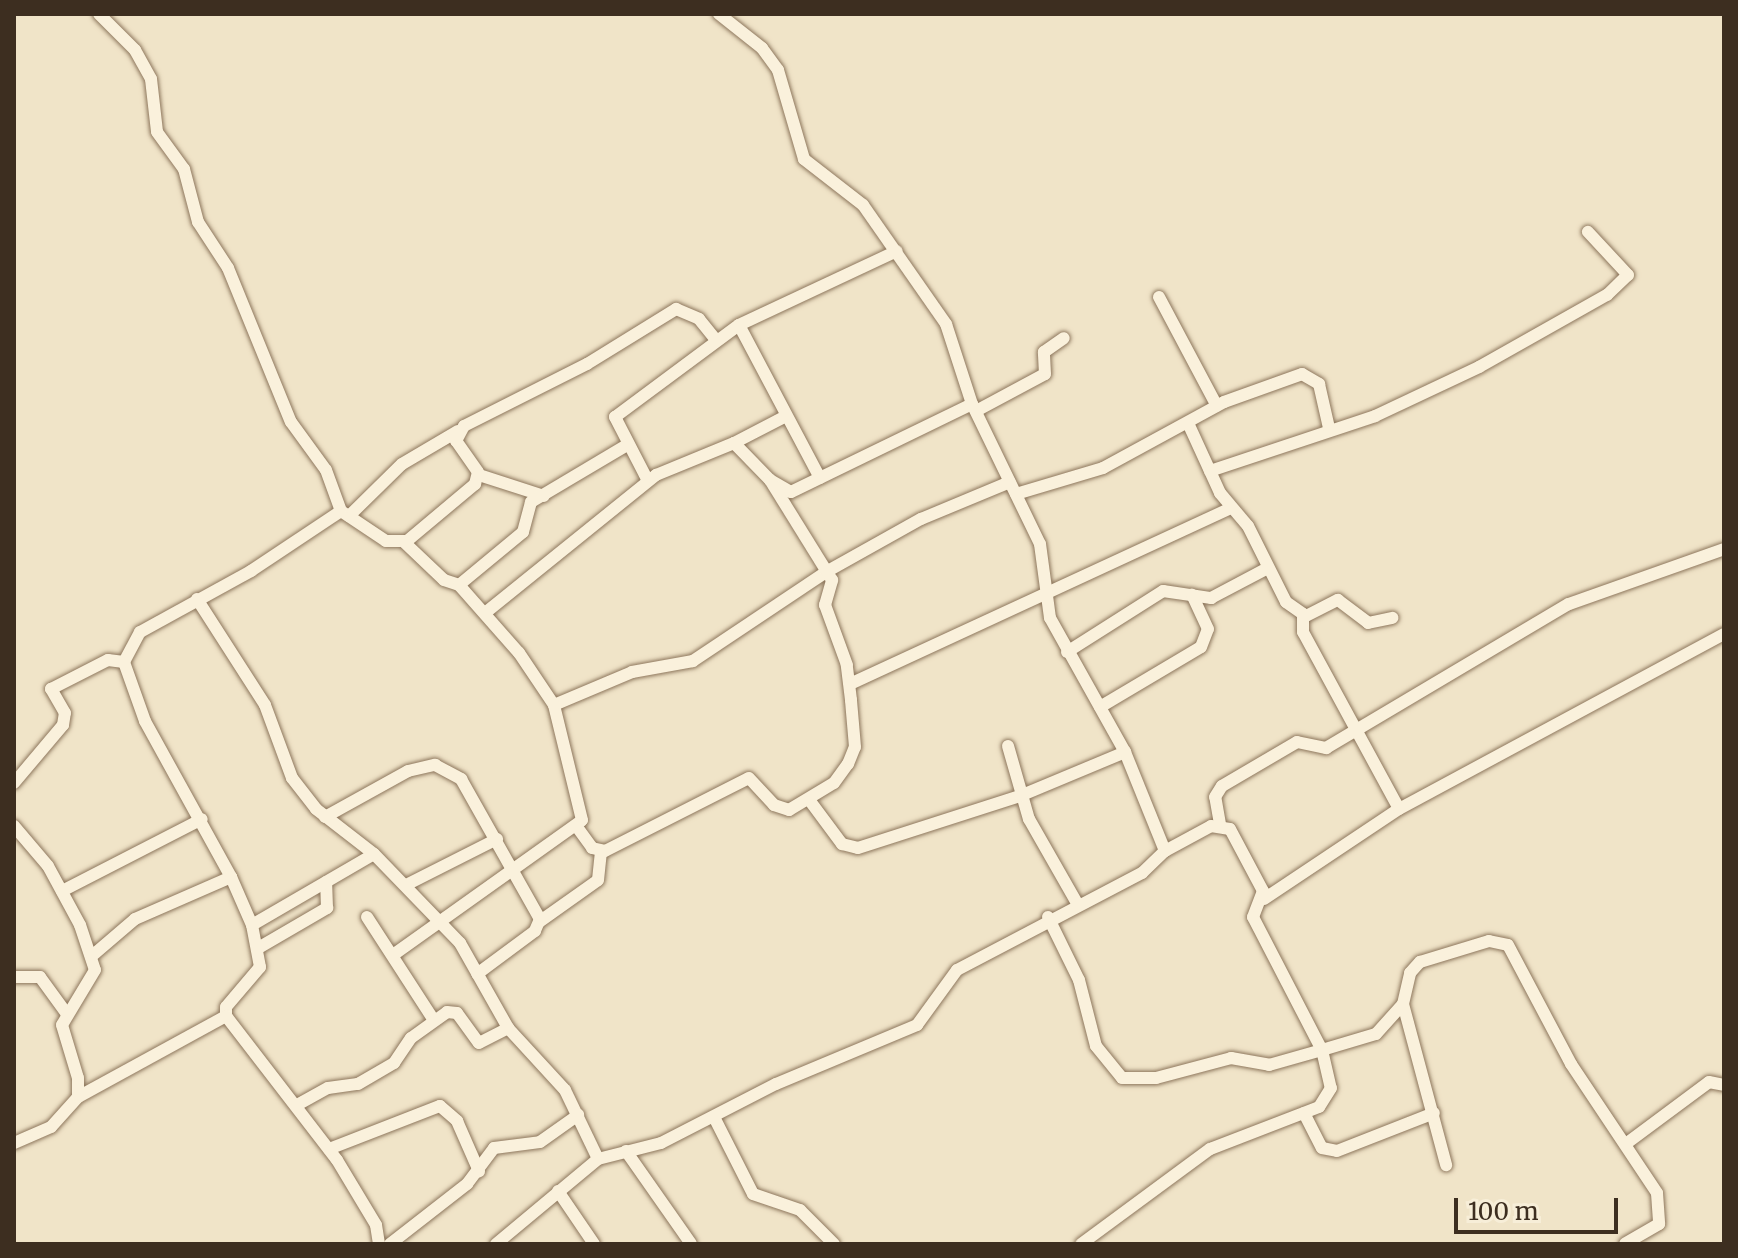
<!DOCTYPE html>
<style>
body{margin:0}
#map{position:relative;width:1738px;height:1258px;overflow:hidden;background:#f0e4c8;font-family:Merriweather,serif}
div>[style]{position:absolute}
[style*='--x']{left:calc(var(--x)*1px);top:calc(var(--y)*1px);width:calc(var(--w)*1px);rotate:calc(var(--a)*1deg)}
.roads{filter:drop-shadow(0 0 2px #8d765c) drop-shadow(0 0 2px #8d765c)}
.minor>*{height:12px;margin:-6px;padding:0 6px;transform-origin:6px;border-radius:6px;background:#faf1dc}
span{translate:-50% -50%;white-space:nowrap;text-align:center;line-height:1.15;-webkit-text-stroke:6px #f7eed8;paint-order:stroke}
.frame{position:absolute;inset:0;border:16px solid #3d2e20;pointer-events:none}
.scale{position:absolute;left:1454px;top:1198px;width:164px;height:36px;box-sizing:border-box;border:4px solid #3d2e20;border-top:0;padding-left:10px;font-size:24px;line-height:28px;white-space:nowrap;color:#3d2e20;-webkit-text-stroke:6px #f7eed8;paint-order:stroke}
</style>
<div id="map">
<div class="roads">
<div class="minor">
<i style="--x:99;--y:14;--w:51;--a:45"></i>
<i style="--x:135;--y:50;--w:33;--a:61"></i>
<i style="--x:151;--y:79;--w:53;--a:83.5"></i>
<i style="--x:157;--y:132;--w:46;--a:53.9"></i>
<i style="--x:184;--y:169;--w:55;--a:75.2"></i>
<i style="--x:198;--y:222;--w:55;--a:56.9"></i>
<i style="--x:228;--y:268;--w:166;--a:67.8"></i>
<i style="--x:291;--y:422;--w:59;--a:53.9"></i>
<i style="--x:326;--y:470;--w:44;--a:69.9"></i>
<i style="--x:341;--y:511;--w:54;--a:33.7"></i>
<i style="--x:386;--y:541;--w:21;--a:0"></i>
<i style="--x:407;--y:541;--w:89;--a:-40"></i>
<i style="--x:475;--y:484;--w:12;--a:-76"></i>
<i style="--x:478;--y:472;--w:38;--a:-125"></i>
<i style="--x:456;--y:441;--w:17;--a:-62"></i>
<i style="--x:464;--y:426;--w:138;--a:-26.8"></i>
<i style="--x:587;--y:364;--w:105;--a:-31.7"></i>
<i style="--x:676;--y:309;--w:25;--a:23"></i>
<i style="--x:699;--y:319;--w:27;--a:51"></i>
<i style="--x:1159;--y:297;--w:123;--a:62"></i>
<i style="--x:976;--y:411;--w:78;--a:-28.2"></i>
<i style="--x:1045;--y:374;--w:22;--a:-93"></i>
<i style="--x:1044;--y:352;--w:24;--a:-35"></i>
<i style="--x:1188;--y:423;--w:77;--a:65.4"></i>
<i style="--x:1220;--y:493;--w:43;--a:49.7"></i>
<i style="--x:1248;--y:526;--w:85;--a:63.4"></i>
<i style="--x:1286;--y:602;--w:24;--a:35"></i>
<i style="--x:1306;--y:616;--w:36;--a:-27"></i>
<i style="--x:1338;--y:600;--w:38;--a:37"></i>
<i style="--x:1368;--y:623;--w:25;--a:-12"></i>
<i style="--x:734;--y:443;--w:59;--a:-27.4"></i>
<i style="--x:1210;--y:471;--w:174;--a:-18.4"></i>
<i style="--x:1375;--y:416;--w:115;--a:-25.2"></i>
<i style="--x:1479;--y:367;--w:147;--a:-29.4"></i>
<i style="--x:1607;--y:295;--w:29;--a:-44"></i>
<i style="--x:1628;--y:275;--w:59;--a:-132.9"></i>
<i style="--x:479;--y:475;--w:68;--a:17.9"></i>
<i style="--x:820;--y:478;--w:173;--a:-117.9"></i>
<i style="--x:739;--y:325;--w:174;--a:-25.1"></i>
<i style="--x:647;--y:479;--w:70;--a:-117.3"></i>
<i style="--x:615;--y:417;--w:154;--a:-36.6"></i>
<i style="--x:1016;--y:494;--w:91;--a:-16.6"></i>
<i style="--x:1103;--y:468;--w:138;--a:-28.6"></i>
<i style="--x:1224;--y:402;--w:83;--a:-19.7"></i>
<i style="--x:1302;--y:374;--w:20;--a:30"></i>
<i style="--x:1319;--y:384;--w:45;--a:77.2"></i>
<i style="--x:349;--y:516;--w:74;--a:-44.5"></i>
<i style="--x:402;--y:464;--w:65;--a:-30.5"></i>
<i style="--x:404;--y:542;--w:55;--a:43.5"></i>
<i style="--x:444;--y:580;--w:16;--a:18"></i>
<i style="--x:197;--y:599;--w:126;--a:57.3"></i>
<i style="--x:265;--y:705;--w:78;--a:69.7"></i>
<i style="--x:292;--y:778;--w:39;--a:52"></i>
<i style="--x:316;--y:809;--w:73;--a:37.8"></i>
<i style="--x:374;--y:854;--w:124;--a:46"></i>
<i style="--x:460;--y:943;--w:98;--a:60.5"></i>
<i style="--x:508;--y:1028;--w:84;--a:47.4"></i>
<i style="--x:565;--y:1090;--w:76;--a:64.4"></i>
<i style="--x:485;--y:613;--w:220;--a:-38.9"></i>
<i style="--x:656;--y:475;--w:84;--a:-22.3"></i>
<i style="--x:734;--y:443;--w:52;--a:45.8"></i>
<i style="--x:770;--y:480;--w:24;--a:30"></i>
<i style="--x:791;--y:492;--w:201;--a:-25.9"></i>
<i style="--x:1303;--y:614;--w:18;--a:90"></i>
<i style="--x:1303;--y:632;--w:201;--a:61.5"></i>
<i style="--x:1067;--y:652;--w:114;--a:-32.4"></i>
<i style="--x:1163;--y:591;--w:49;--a:8.3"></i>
<i style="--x:1211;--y:598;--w:64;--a:-27.8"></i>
<i style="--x:850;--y:684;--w:417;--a:-24.8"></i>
<i style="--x:554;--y:705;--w:85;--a:-22.9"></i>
<i style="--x:632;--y:672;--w:62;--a:-10.2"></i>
<i style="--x:693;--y:661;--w:160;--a:-33.8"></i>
<i style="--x:826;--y:572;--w:109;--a:-29.2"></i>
<i style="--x:921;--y:519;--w:96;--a:-22.6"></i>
<i style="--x:1100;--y:707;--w:117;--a:-30.7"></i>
<i style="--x:1201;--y:647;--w:19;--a:-69"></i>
<i style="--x:1208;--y:629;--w:38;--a:-115"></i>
<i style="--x:1008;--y:746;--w:76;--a:74"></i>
<i style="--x:1029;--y:819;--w:97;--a:60.3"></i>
<i style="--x:14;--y:783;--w:76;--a:-49.8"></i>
<i style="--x:63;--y:725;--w:12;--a:-81"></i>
<i style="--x:65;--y:713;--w:28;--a:-120"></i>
<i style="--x:51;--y:689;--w:64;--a:-27"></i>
<i style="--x:108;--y:660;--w:16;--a:7"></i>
<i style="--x:810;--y:801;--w:54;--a:53.3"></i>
<i style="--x:842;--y:844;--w:16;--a:14"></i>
<i style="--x:858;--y:848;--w:170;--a:-17.8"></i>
<i style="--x:1020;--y:796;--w:114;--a:-22.7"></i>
<i style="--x:325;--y:817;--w:95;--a:-29"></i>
<i style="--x:408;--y:771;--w:28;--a:-13"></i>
<i style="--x:435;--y:765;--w:30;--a:28"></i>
<i style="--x:461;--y:779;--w:161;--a:60.6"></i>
<i style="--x:540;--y:919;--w:13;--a:113"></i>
<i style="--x:535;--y:931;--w:72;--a:143.4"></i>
<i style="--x:1220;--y:824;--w:27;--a:-100"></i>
<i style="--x:1215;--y:797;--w:13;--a:-58"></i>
<i style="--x:1222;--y:786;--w:87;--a:-30.4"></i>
<i style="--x:1297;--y:742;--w:30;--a:12"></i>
<i style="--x:1326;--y:748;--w:282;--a:-30.7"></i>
<i style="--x:1569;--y:604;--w:164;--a:-19.5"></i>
<i style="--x:14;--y:826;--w:52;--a:49.6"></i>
<i style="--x:48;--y:866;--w:67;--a:61.5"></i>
<i style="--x:80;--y:925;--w:47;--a:71.6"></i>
<i style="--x:95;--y:970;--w:64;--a:121"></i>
<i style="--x:62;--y:1025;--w:55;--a:73.2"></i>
<i style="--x:78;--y:1078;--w:19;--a:90"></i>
<i style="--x:78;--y:1097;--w:40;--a:132"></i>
<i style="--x:51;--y:1127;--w:40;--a:156.6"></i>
<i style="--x:577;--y:827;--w:26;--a:54"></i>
<i style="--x:592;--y:848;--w:13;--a:13"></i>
<i style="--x:605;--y:851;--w:161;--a:-26.9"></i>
<i style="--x:749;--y:778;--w:37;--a:47"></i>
<i style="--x:774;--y:805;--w:16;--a:18"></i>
<i style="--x:789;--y:810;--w:52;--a:-31"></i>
<i style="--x:834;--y:783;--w:24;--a:-54"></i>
<i style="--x:848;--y:764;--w:18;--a:-68"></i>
<i style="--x:855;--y:747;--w:47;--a:-94.9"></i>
<i style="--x:851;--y:700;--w:35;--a:-97"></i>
<i style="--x:847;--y:665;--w:64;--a:-110.1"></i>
<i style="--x:825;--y:605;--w:26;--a:-74"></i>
<i style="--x:832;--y:580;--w:118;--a:-121.8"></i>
<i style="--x:1165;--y:851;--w:52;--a:-28.5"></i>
<i style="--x:1211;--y:826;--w:19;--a:9"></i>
<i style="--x:1230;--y:829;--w:70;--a:62"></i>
<i style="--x:1263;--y:891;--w:28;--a:111"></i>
<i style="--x:1253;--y:917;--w:150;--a:62.6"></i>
<i style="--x:1322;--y:1050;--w:56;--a:-16.5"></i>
<i style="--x:1376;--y:1034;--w:40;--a:-48"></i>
<i style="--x:1403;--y:1004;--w:32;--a:-77"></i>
<i style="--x:1410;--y:973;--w:15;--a:-48"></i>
<i style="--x:1420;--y:962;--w:72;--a:-16.9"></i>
<i style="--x:1489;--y:941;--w:19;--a:12"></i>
<i style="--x:1508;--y:945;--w:135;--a:62.1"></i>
<i style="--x:1571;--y:1064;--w:155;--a:56.3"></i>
<i style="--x:1657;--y:1193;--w:31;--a:86"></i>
<i style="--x:1659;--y:1224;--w:39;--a:150"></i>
<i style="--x:231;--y:877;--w:178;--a:-118.9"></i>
<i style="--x:145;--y:721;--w:63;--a:-109.6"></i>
<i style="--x:124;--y:662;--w:34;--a:-62"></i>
<i style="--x:140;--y:632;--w:127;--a:-28.8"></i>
<i style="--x:251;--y:571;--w:108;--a:-33.7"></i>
<i style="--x:406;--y:885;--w:102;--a:-26.8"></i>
<i style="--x:62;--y:891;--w:157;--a:-27.2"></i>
<i style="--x:1264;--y:899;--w:162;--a:-33.7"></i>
<i style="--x:1399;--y:809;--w:369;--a:-28.3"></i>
<i style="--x:367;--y:917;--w:121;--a:57.1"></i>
<i style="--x:1048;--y:917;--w:70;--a:63.8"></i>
<i style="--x:1079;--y:980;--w:68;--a:75.6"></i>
<i style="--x:1096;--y:1046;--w:41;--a:50.9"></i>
<i style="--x:1122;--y:1078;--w:34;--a:0"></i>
<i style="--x:1156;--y:1078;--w:78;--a:-14.9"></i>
<i style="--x:1231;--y:1058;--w:39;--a:10"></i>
<i style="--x:1269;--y:1065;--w:55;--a:-15.8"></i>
<i style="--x:1322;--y:1050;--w:39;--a:77"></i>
<i style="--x:1331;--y:1088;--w:22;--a:122"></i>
<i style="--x:1319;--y:1107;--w:117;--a:158.9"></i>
<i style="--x:1210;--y:1149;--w:160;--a:143.6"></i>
<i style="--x:539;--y:922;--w:72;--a:-35.4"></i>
<i style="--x:598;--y:880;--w:28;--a:-84"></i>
<i style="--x:252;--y:925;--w:43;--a:79.2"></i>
<i style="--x:260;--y:967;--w:52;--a:130.4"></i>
<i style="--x:226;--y:1007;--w:9;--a:90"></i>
<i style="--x:226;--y:1016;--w:182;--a:52.4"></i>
<i style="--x:337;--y:1160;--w:76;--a:59"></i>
<i style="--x:376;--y:1225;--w:19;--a:81"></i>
<i style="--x:260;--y:947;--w:78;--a:-30.2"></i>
<i style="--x:327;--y:908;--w:26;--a:-92"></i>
<i style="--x:93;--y:955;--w:55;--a:-40.6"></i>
<i style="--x:135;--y:919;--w:105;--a:-23.6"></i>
<i style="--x:231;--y:877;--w:52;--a:66.4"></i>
<i style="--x:252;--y:925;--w:141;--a:-30.2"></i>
<i style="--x:393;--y:955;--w:232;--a:-35.5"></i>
<i style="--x:582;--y:820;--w:118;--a:-103.7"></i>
<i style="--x:554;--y:705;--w:63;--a:-123.9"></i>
<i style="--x:519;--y:653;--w:91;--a:-131.4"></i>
<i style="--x:459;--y:585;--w:83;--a:-39.6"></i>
<i style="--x:523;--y:532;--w:31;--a:-75"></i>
<i style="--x:531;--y:502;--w:112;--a:-30.7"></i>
<i style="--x:14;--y:977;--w:26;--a:0"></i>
<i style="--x:40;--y:977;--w:46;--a:53.9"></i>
<i style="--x:1403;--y:1004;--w:167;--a:75"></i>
<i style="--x:78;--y:1097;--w:169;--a:-28.7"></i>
<i style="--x:297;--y:1105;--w:35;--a:-29"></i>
<i style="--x:328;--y:1088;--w:30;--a:-8"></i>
<i style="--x:358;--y:1084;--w:42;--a:-30.3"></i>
<i style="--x:394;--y:1063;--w:30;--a:-56"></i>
<i style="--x:411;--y:1038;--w:44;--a:-35.8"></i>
<i style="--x:447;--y:1012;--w:10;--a:6"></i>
<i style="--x:457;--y:1013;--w:37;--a:54"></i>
<i style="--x:479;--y:1043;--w:33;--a:-27"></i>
<i style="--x:1304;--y:1113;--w:39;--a:63"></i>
<i style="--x:1322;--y:1148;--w:15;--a:11"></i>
<i style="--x:1337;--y:1151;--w:104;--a:-21.4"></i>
<i style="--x:714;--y:1117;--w:86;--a:63.1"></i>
<i style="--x:753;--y:1194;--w:50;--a:18.8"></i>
<i style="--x:800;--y:1210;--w:48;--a:45"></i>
<i style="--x:1627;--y:1143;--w:102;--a:-36.6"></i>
<i style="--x:1709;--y:1082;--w:15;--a:11"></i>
<i style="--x:329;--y:1149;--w:119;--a:-21.2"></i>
<i style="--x:440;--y:1106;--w:23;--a:41"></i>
<i style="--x:457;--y:1121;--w:55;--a:66.3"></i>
<i style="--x:626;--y:1151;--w:113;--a:55"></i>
<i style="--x:558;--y:1191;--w:64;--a:55.8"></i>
<i style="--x:390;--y:1244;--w:98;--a:-37.9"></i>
<i style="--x:467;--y:1184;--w:45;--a:-53.1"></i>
<i style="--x:494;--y:1148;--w:46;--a:-7.4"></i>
<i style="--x:540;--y:1142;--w:47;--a:-35.4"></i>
<i style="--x:496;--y:1244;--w:133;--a:-39.8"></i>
<i style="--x:598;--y:1159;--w:65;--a:-14.3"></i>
<i style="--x:661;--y:1143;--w:129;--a:-27.2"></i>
<i style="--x:776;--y:1084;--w:153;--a:-22.7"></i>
<i style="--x:917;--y:1025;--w:68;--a:-54"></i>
<i style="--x:957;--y:970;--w:209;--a:-27.7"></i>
<i style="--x:1142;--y:873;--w:32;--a:-44"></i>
<i style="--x:1165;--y:851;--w:107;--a:-112"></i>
<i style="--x:1125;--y:752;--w:154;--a:-119.2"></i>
<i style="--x:1050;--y:618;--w:75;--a:-97.7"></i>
<i style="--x:1040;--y:544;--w:156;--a:-115.9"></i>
<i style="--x:972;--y:404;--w:84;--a:-108"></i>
<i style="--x:946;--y:324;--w:145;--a:-124.9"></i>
<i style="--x:863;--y:205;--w:75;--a:-142.1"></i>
<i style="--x:804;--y:159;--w:93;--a:-106.3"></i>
<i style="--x:778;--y:70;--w:27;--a:-126"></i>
<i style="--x:762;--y:48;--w:55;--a:-141.7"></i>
</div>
</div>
<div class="frame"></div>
<div class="scale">100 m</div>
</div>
